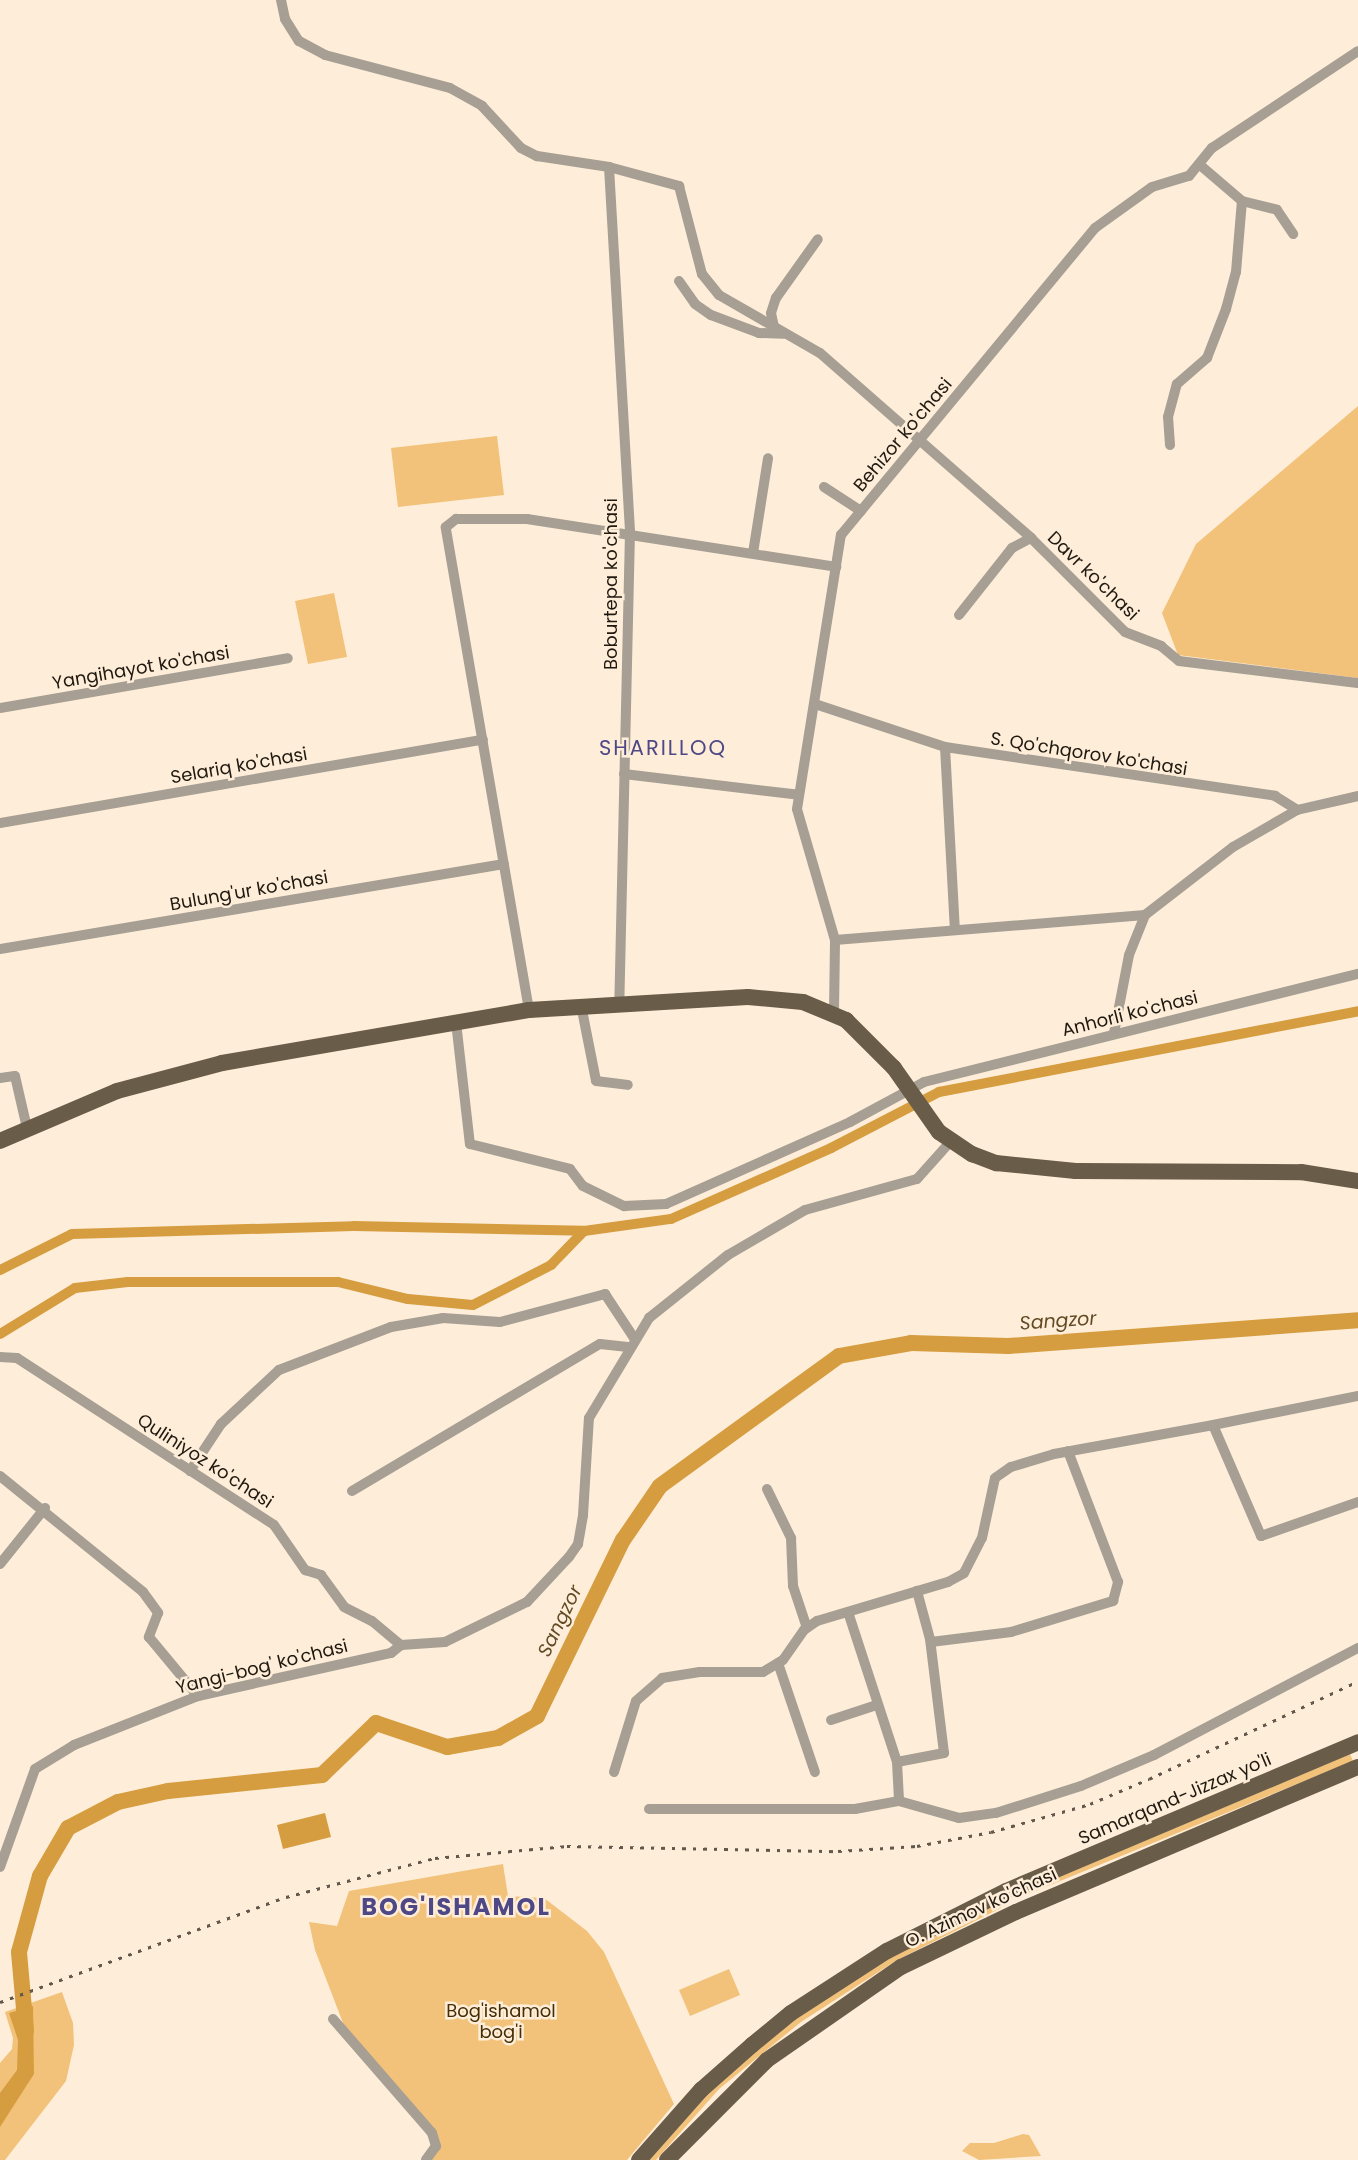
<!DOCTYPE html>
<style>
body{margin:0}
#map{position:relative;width:1358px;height:2160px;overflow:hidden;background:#feeed9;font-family:Poppins,sans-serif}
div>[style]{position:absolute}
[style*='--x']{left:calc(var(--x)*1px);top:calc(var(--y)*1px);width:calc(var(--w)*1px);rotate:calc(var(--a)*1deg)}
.green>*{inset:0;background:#f2c17a}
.water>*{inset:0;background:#d69d40}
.canal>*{height:10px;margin:-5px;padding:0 5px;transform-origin:5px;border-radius:5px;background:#d69d40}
.river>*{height:16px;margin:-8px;padding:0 8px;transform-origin:8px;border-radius:8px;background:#d69d40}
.minor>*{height:10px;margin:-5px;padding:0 5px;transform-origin:5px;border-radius:5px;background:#a79f93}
.primary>*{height:16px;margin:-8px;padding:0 8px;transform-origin:8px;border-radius:8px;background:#695c48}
.rail>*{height:2.5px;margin-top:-1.25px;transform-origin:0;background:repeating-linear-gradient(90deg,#61584b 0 3.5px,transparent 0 10.5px)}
span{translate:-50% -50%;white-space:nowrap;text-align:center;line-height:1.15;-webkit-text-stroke:5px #feeed9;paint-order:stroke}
.street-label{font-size:18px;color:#201910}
.park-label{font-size:18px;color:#452e05}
.water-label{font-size:19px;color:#624a24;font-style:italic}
.quarter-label{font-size:21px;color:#4e4886;letter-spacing:2px}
.district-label{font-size:24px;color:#4e4886;font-weight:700;letter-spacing:2px}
</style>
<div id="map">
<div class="green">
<i style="clip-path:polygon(1358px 406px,1358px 678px,1178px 655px,1162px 613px,1196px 544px)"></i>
<i style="clip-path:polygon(497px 436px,504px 495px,398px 507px,391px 448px)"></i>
<i style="clip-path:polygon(334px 593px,347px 657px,308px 664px,295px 601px)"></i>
<i style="clip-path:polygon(1350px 1754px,1353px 1761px,1026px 1895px,1028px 1890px)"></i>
<i style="clip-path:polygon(503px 1864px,508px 1896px,544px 1898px,587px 1931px,604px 1952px,674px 2104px,627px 2160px,431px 2160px,440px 2147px,348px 2036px,315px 1950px,309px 1922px,337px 1926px,349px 1891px)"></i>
<i style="clip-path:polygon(1001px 1902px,1001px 1908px,897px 1960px,801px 2022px,719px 2089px,656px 2160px,649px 2160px,714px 2085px,796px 2018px,892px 1954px)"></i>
<i style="clip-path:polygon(729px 1969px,740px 1995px,690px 2016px,679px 1990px)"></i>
<i style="clip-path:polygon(62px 1992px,73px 2023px,74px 2045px,66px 2081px,5px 2160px,0 2160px,0 2063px,12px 2049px,13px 2038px,5px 2012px)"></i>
<i style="clip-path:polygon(1023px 2134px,1029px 2135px,1041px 2156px,979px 2160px,962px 2151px,970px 2143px,994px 2143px)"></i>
</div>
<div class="water">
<i style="clip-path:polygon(325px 1813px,331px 1837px,283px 1849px,277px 1825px)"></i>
<i style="clip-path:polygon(33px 2006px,34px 2074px,0 2127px,0 2093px,17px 2070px,18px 2040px,9px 2013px)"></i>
</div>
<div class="canal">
<i style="--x:0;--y:1270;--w:80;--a:-26.6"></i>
<i style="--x:72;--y:1234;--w:282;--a:-1.6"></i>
<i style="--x:354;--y:1226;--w:230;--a:1.2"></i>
<i style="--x:584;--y:1231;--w:88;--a:-7.9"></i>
<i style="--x:671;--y:1219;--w:175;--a:-23.9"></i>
<i style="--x:831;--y:1148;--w:122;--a:-27.4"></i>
<i style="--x:939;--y:1092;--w:427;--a:-10.9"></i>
<i style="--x:0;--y:1334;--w:88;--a:-31.5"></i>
<i style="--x:75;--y:1288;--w:53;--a:-6.5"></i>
<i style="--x:128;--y:1282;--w:210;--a:0"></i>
<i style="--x:338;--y:1282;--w:72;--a:13.7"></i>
<i style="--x:408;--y:1299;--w:65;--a:5.3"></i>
<i style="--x:473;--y:1305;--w:88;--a:-27.1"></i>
<i style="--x:551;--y:1265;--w:47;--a:-45.9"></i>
</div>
<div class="river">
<i style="--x:26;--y:2031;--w:79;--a:-95.1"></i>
<i style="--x:19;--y:1952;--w:79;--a:-74.6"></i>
<i style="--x:40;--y:1876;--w:56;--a:-59.7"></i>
<i style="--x:68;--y:1828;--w:56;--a:-27.5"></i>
<i style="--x:118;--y:1802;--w:51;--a:-12.4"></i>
<i style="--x:168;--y:1791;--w:155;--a:-5.9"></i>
<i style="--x:322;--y:1775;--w:75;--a:-43.9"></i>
<i style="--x:376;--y:1723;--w:75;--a:18.7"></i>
<i style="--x:447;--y:1747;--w:52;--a:-10"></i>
<i style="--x:498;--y:1738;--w:45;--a:-29.4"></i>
<i style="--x:537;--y:1716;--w:196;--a:-64"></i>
<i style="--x:623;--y:1540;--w:65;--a:-55.6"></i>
<i style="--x:660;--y:1486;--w:221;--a:-36"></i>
<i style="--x:839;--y:1356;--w:73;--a:-10.2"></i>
<i style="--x:911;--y:1343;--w:97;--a:1.8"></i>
<i style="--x:1008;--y:1346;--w:351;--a:-4.2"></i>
</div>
<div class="minor">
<i style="--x:281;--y:0;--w:19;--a:78"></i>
<i style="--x:285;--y:19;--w:26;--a:58"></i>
<i style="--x:299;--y:41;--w:30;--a:28"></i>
<i style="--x:325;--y:55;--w:129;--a:14.8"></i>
<i style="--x:450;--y:88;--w:37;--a:29"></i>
<i style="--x:482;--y:106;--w:57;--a:47.1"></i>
<i style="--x:521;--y:148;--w:18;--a:27"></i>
<i style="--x:537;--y:156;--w:73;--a:8.7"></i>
<i style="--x:609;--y:167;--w:73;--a:15.2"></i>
<i style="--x:679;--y:186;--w:91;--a:75.4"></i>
<i style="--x:702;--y:274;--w:27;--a:51"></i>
<i style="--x:719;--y:295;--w:116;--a:29.9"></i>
<i style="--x:820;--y:353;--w:281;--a:41.2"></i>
<i style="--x:1031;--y:538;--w:133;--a:45"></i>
<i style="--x:1125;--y:632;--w:39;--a:21"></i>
<i style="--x:1161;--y:646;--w:23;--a:40"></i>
<i style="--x:1179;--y:661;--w:180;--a:7"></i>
<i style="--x:1200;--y:165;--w:55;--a:40.6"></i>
<i style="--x:1242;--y:201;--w:36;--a:14"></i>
<i style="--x:1277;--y:210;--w:29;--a:56"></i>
<i style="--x:609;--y:167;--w:366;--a:86.7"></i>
<i style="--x:630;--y:532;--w:470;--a:91.3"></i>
<i style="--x:679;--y:281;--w:28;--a:55"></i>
<i style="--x:695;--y:304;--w:19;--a:35"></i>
<i style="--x:711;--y:315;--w:51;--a:20.6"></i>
<i style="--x:759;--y:333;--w:24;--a:2"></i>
<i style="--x:774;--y:327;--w:14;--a:-102"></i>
<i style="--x:771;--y:313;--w:16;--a:-72"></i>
<i style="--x:776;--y:298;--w:72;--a:-54.6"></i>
<i style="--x:1170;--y:445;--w:28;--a:-94"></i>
<i style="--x:1168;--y:417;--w:34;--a:-75"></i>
<i style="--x:1177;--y:384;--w:40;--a:-41"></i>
<i style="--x:1207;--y:358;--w:53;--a:-68.8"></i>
<i style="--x:1226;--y:309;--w:38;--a:-75"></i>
<i style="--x:1236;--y:272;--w:71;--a:-85.2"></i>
<i style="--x:824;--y:487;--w:44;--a:33"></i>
<i style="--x:753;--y:553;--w:96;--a:-81"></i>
<i style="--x:959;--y:615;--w:85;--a:-51.7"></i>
<i style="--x:1012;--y:548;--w:21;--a:-28"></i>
<i style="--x:815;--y:704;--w:137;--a:18.3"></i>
<i style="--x:945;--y:747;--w:334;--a:8.4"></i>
<i style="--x:1275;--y:796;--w:26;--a:32"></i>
<i style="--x:1297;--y:810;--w:63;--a:-12.9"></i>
<i style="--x:0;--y:708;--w:292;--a:-9.8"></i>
<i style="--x:945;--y:747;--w:183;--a:86.9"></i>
<i style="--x:624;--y:774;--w:176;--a:6.8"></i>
<i style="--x:0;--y:823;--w:490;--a:-9.8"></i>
<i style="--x:835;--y:940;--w:311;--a:-4.6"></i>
<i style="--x:0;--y:949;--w:511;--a:-9.57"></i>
<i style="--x:581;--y:1005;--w:77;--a:78.8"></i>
<i style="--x:596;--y:1081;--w:32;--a:7"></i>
<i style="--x:529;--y:1010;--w:490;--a:-99.8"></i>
<i style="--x:446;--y:527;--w:13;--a:-39"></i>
<i style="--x:456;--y:519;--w:71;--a:0"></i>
<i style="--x:527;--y:519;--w:313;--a:8.8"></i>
<i style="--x:834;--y:1013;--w:73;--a:-89.2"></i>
<i style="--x:835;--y:940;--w:136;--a:-106.2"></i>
<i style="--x:797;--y:809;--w:278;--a:-80.9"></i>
<i style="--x:841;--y:535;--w:398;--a:-50.4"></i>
<i style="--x:1095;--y:228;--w:70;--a:-35.7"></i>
<i style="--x:1152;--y:187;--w:39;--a:-17"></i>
<i style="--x:1189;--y:176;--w:36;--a:-51"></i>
<i style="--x:1212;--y:148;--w:175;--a:-33.6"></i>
<i style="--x:456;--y:1022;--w:123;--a:83.5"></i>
<i style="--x:470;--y:1144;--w:103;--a:14"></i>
<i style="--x:570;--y:1169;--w:21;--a:53"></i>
<i style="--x:583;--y:1186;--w:46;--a:26"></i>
<i style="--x:624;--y:1206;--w:42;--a:-2.7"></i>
<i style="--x:666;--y:1204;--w:201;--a:-24"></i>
<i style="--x:850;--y:1122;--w:84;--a:-28.4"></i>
<i style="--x:924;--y:1082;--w:447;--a:-14"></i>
<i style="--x:1114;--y:1033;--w:79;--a:-79.1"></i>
<i style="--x:1129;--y:955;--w:43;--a:-68.2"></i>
<i style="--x:1145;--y:915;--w:111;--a:-37.7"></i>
<i style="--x:1233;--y:847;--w:74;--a:-30"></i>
<i style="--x:0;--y:1078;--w:15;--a:-8"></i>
<i style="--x:15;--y:1076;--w:53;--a:77"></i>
<i style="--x:0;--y:1357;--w:17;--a:3"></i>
<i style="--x:17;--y:1358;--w:306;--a:33"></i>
<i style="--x:274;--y:1525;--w:55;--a:55.4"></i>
<i style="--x:305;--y:1570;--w:17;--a:17"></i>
<i style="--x:321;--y:1575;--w:39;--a:54"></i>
<i style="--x:344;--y:1607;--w:31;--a:27"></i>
<i style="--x:372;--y:1621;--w:38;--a:40"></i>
<i style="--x:1213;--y:1425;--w:148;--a:-11.3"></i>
<i style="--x:190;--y:1471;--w:56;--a:-56.6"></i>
<i style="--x:221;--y:1424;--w:79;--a:-43"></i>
<i style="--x:279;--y:1370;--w:120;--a:-21"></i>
<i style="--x:391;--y:1327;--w:53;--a:-9.8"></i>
<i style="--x:443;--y:1318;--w:57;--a:4"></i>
<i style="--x:500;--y:1322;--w:109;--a:-14.9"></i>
<i style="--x:605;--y:1294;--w:53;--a:56.6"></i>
<i style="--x:0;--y:1476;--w:184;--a:39"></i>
<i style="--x:143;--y:1592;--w:26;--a:54"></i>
<i style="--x:158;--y:1613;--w:26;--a:111"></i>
<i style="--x:149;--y:1637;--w:77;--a:50.3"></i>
<i style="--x:767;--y:1489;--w:55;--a:63.9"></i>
<i style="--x:791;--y:1538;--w:48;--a:87.6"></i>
<i style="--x:793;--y:1586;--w:44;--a:71.6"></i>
<i style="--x:352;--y:1491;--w:288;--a:-30.7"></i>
<i style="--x:600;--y:1344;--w:28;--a:6"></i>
<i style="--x:0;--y:1564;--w:72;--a:-51.2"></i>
<i style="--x:848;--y:1612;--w:158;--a:71.9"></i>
<i style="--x:897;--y:1762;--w:48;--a:-10.8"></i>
<i style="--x:944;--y:1753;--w:115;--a:-97"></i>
<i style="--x:930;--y:1639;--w:50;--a:-105.2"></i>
<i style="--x:931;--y:1642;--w:81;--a:-7.1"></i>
<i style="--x:1011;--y:1632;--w:107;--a:-16.9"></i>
<i style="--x:1113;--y:1601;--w:20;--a:-75"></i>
<i style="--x:1118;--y:1582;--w:140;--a:-110.9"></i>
<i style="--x:401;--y:1645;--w:44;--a:-3.9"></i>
<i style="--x:445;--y:1642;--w:91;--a:-26"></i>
<i style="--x:527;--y:1602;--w:62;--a:-47"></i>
<i style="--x:569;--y:1557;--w:16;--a:-55"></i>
<i style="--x:578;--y:1544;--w:29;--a:-80"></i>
<i style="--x:583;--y:1515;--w:97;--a:-86.5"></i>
<i style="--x:589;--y:1418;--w:117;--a:-59"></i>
<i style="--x:649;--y:1318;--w:101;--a:-38.6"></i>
<i style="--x:728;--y:1255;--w:89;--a:-30.3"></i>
<i style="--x:805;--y:1210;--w:116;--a:-15.5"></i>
<i style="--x:917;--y:1179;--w:51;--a:-48.2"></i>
<i style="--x:778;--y:1663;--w:115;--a:71.3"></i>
<i style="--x:831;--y:1720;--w:48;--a:-18.1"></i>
<i style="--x:897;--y:1762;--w:39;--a:87"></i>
<i style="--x:614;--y:1772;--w:74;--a:-72.8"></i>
<i style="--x:636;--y:1701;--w:35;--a:-41"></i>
<i style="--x:662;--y:1678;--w:38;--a:-9"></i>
<i style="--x:700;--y:1672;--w:63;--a:0"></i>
<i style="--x:763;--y:1672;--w:23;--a:-31"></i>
<i style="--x:783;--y:1660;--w:37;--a:-55"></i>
<i style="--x:804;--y:1630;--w:16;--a:-35"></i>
<i style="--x:817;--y:1621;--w:137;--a:-16.6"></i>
<i style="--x:948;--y:1582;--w:18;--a:-29"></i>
<i style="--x:964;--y:1573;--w:39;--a:-63"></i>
<i style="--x:982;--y:1538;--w:61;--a:-77.8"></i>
<i style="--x:995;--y:1478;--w:19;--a:-35"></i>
<i style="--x:1011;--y:1467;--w:45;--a:-16.8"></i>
<i style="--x:1054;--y:1454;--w:162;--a:-10.3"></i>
<i style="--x:1213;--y:1425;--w:121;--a:66.6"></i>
<i style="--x:1261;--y:1536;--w:103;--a:-19.3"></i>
<i style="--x:649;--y:1809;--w:206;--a:0"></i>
<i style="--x:855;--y:1809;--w:45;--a:-10.3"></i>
<i style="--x:899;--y:1801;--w:62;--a:15.8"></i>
<i style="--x:959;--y:1818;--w:37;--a:-8"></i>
<i style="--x:996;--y:1813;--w:89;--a:-17.6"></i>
<i style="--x:1081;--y:1786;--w:79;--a:-23"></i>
<i style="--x:1154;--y:1755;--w:230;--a:-27.7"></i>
<i style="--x:0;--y:1867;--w:104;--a:-70.3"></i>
<i style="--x:35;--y:1769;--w:46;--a:-31.6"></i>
<i style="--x:74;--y:1745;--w:133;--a:-21.6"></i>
<i style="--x:198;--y:1696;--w:198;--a:-12.6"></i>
<i style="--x:391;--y:1653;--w:13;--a:-39"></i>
<i style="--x:333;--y:2019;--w:151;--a:49"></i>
<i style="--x:432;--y:2133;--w:14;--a:73"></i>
<i style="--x:436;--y:2146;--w:17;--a:126"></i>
</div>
<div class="primary">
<i style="--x:0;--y:1141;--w:127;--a:-23.1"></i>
<i style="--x:117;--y:1091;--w:109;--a:-14.9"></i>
<i style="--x:222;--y:1063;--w:312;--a:-9.8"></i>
<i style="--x:529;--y:1010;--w:219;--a:-3.4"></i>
<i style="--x:748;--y:997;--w:55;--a:5.2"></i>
<i style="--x:803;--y:1002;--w:47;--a:22.7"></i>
<i style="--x:846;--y:1020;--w:68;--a:45"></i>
<i style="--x:894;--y:1068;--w:78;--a:54.9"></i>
<i style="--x:939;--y:1132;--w:40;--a:34"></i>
<i style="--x:972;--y:1154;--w:26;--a:21"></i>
<i style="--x:996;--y:1163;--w:80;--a:5.7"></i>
<i style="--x:1076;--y:1171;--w:225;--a:0.3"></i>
<i style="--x:1301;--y:1172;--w:58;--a:9"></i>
<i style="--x:639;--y:2160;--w:94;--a:-48.5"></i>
<i style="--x:701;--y:2090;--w:68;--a:-41.4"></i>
<i style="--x:752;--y:2045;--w:50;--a:-39.4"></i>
<i style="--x:791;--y:2013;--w:114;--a:-32.9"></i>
<i style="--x:887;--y:1951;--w:133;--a:-26.8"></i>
<i style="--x:1006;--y:1891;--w:382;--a:-22.9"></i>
<i style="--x:667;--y:2160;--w:141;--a:-45"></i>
<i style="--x:767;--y:2060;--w:163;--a:-34.8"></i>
<i style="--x:901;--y:1967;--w:127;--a:-25.6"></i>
<i style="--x:1016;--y:1912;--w:371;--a:-23"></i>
</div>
<div class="rail">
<i style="--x:0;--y:2002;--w:305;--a:-20.2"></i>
<i style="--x:286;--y:1897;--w:154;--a:-14.7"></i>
<i style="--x:435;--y:1858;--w:133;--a:-5.2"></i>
<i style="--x:567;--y:1846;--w:271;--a:1.1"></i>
<i style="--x:838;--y:1851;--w:79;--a:-3.6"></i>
<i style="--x:917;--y:1846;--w:75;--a:-10.7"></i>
<i style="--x:991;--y:1832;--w:103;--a:-15.8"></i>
<i style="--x:1090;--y:1804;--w:64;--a:-23"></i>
<i style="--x:1149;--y:1779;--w:231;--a:-25.1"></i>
</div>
<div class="street-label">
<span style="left:903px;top:435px;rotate:-50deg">Behizor ko'chasi</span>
<span style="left:1093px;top:576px;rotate:44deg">Davr ko'chasi</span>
<span style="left:611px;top:584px;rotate:-90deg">Boburtepa ko'chasi</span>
<span style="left:141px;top:668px;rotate:-10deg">Yangihayot ko'chasi</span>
<span style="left:1089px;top:754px;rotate:9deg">S. Qo'chqorov ko'chasi</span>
<span style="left:239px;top:766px;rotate:-10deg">Selariq ko'chasi</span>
<span style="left:249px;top:891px;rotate:-10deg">Bulung'ur ko'chasi</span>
<span style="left:1130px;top:1014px;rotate:-14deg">Anhorli ko'chasi</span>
<span style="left:205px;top:1461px;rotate:33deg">Quliniyoz ko'chasi</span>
<span style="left:262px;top:1667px;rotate:-14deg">Yangi-bog' ko'chasi</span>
<span style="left:1175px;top:1799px;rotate:-23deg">Samarqand-Jizzax yo'li</span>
<span style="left:981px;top:1908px;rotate:-25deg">O. Azimov ko'chasi</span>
</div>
<div class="park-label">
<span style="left:501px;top:2022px">Bog'ishamol<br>bog'i</span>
</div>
<div class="water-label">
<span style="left:1058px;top:1321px;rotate:-4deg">Sangzor</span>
<span style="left:560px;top:1621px;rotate:-64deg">Sangzor</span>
</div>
<div class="quarter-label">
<span style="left:663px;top:748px">SHARILLOQ</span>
</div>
<div class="district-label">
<span style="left:456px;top:1907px">BOG'ISHAMOL</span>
</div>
</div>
